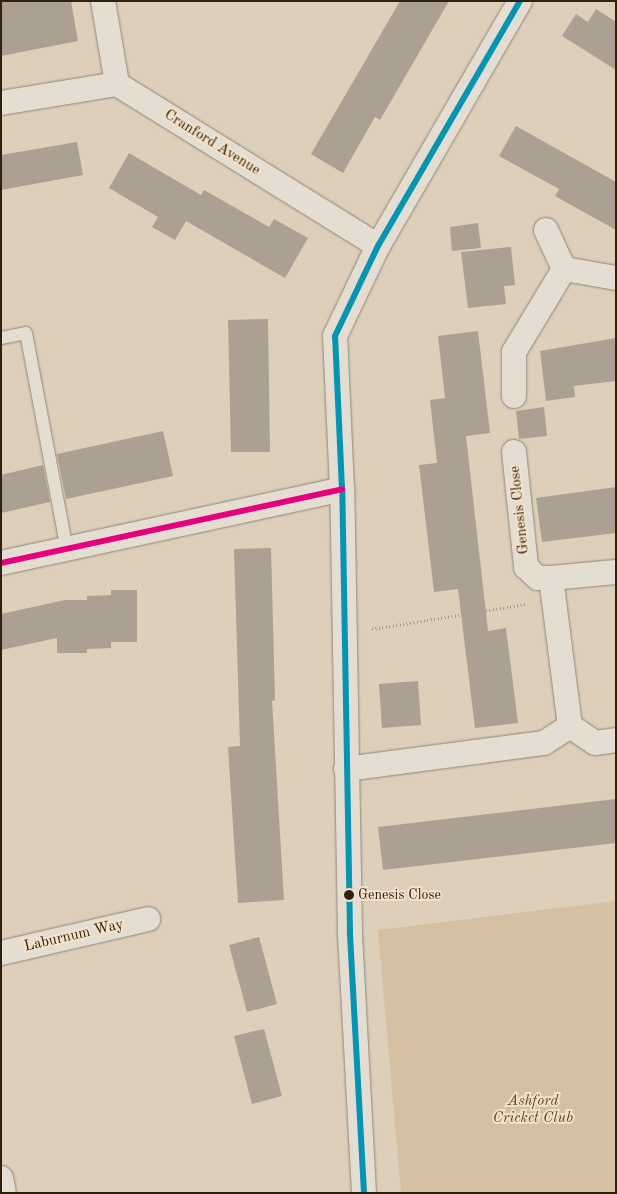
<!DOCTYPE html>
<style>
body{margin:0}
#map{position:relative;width:617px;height:1194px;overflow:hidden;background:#decfba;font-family:"Old Standard TT",serif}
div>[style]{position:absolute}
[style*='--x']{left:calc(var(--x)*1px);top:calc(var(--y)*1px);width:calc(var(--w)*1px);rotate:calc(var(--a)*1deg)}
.green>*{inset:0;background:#d5c0a3}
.building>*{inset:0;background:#aba091}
.path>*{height:3px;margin-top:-1.5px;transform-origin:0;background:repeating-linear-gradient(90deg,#a29b92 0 1px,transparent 0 3.5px)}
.roads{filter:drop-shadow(0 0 1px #908679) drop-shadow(0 0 1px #908679)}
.lane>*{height:12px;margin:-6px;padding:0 6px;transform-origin:6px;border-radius:6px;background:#e4ddd2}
.street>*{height:24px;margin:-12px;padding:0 12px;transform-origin:12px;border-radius:12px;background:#e4ddd2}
.bus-1>*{height:6px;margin:-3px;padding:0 3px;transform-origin:3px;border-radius:3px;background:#0794b1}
.bus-2>*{height:6px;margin:-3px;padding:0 3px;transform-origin:3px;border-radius:3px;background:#e5007d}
.dots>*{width:14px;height:14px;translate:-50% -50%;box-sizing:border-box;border:2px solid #f3e1c8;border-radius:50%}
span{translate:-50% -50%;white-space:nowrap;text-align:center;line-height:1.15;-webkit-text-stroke:4px #f3e1c8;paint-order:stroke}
.bus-label{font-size:14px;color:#30200e}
.left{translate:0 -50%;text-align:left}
.street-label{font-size:15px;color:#30200e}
.park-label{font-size:15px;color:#57452e;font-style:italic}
.frame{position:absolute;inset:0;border:2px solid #30200e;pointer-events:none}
</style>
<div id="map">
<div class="green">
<i style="clip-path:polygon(616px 901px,616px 1193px,401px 1193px,378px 930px)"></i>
</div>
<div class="building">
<i style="clip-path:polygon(1px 1px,71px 1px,78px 41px,1px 56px)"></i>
<i style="clip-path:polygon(400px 1px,449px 1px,380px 120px,375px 117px,343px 173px,311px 154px)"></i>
<i style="clip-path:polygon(596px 9px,616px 22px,616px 70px,562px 36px,576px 14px,588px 22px)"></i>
<i style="clip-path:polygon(516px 126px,616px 182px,616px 230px,555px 196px,559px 189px,499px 156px)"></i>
<i style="clip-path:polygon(77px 142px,83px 175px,1px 190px,1px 155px)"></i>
<i style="clip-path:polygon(129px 153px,201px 195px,204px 190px,269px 227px,274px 219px,308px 238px,285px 278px,186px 221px,175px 240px,152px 227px,158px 217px,109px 188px)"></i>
<i style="clip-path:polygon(478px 223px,481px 248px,452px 251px,450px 227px)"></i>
<i style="clip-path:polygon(511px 247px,515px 285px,504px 286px,506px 304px,468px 308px,461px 252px)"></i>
<i style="clip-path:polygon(268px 319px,270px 452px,231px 452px,228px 320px)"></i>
<i style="clip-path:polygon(478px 331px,490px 433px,466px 436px,488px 631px,506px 628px,518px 723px,475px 728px,458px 589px,434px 592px,419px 465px,437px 463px,430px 400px,445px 398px,438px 336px)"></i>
<i style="clip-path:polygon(616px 338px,616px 381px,574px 386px,575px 397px,546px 401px,540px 351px)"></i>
<i style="clip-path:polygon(544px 407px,547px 436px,519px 439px,516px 411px)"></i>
<i style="clip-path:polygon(163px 431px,173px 476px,66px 499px,57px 454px)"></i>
<i style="clip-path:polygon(43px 465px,50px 502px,1px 513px,1px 475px)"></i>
<i style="clip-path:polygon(616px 487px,616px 533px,542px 542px,536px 498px)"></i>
<i style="clip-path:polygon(271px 548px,275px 700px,272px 701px,284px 900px,238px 903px,228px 747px,240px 746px,234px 549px)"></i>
<i style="clip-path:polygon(111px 590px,137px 590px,137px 642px,111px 642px,111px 648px,87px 649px,87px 653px,57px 653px,57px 638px,1px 650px,1px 614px,65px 600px,87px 600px,87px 596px,111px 595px)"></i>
<i style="clip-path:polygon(418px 681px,421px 725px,382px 728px,379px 684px)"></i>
<i style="clip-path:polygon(616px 799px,616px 843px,383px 870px,378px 827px)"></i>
<i style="clip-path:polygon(259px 937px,277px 1004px,247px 1012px,229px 945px)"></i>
<i style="clip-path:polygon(264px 1029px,282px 1096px,252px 1104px,234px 1036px)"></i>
</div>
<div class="path">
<i style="--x:372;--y:629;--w:156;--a:-9.2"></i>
</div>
<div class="roads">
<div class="lane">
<i style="--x:1;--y:338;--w:25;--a:-11"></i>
<i style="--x:26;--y:333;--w:220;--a:79.3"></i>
</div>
<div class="street">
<i style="--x:103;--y:1;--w:84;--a:80.4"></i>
<i style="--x:117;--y:84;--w:307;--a:31.8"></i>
<i style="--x:1;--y:103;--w:118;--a:-9.3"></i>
<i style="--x:546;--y:230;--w:43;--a:65.2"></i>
<i style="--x:514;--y:396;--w:44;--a:-90"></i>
<i style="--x:514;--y:352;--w:97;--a:-58.9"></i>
<i style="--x:564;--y:269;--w:53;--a:9.8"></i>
<i style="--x:514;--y:452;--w:116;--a:84"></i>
<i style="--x:526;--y:567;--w:16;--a:43"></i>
<i style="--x:538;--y:578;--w:13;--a:0"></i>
<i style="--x:1;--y:563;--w:349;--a:-12.2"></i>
<i style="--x:570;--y:726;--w:30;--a:34"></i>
<i style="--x:595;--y:743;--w:21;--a:-8"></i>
<i style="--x:346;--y:769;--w:200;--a:-7.5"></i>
<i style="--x:544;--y:743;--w:31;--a:-33"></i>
<i style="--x:570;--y:726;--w:149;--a:-97.3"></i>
<i style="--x:551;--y:578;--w:65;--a:-5.3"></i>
<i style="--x:1;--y:953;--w:151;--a:-13"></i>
<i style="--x:1;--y:1178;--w:15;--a:79"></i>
<i style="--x:364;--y:1193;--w:261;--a:-93.1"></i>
<i style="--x:350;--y:932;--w:443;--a:-91"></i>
<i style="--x:342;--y:489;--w:153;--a:-92.6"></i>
<i style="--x:335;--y:336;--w:100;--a:-64.5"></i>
<i style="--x:378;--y:246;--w:283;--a:-59.9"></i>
</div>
</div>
<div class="bus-1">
<i style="--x:364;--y:1193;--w:261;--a:-93.1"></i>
<i style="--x:350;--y:932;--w:443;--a:-91"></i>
<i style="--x:342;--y:489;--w:153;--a:-92.6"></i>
<i style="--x:335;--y:336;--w:100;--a:-64.5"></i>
<i style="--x:378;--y:246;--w:283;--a:-59.9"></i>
</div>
<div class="bus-2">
<i style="--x:1;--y:563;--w:349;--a:-12.2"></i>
</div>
<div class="dots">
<i style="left:349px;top:895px;background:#30200e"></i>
</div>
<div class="bus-label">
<span class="left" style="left:358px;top:895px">Genesis Close</span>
</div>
<div class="street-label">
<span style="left:212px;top:143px;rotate:32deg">Cranford Avenue</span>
<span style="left:520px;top:510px;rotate:-96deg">Genesis Close</span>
<span style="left:74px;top:936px;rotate:-13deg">Laburnum Way</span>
</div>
<div class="park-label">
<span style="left:533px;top:1110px">Ashford<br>Cricket Club</span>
</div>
<div class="frame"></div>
</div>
